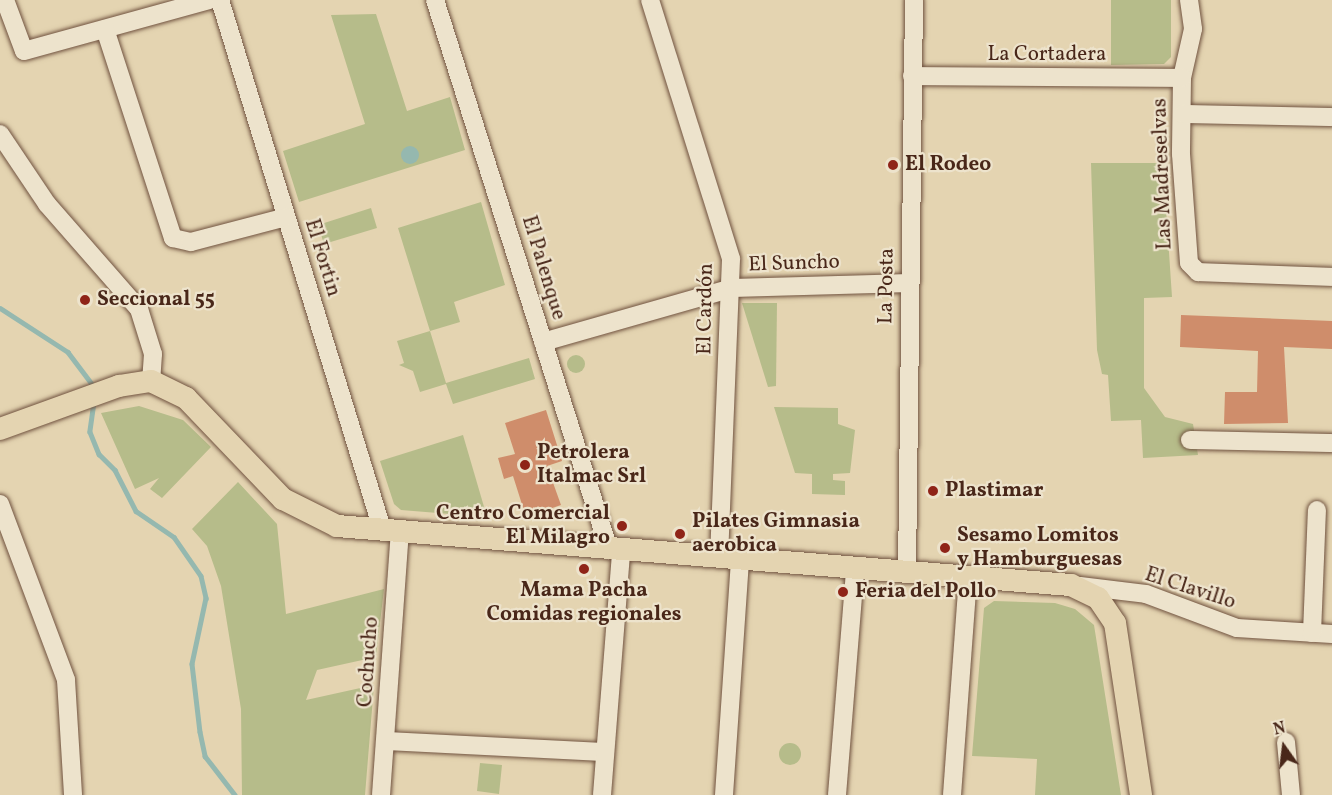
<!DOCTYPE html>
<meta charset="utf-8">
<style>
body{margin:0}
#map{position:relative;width:1332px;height:795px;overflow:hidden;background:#e4d4b1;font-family:Vollkorn,serif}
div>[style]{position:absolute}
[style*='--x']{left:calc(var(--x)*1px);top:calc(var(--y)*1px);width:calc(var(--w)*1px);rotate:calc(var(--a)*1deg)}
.green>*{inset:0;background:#b6bc8a}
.round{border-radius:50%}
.water>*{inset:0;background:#95b8af}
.stream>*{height:4.5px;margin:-2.25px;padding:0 2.25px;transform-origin:2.25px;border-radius:2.25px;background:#95b8af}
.building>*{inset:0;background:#cf8d6b}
.roads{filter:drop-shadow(0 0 2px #70523f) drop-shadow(0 0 2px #70523f)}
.minor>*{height:18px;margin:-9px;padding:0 9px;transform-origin:9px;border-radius:9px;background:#ede3cc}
.major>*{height:22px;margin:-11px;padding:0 11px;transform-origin:11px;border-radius:11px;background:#e4d4b1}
.dots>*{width:16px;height:16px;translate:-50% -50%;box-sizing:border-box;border:3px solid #ede3cc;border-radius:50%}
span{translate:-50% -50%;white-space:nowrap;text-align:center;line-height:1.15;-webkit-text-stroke:4.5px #ede3cc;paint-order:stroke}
.street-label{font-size:21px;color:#492719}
.poi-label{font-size:21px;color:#492719;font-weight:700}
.left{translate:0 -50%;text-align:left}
.right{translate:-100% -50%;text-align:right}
.north{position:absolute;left:1254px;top:717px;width:60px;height:60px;-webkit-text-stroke:4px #ede3cc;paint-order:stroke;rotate:346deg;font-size:16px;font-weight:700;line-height:24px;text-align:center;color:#492719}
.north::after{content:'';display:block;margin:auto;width:21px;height:27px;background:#492719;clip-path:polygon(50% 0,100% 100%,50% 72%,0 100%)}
</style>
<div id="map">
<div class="green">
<i style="clip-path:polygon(1111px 0,1171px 0,1171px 57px,1164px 64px,1111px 65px)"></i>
<i style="clip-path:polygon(376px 14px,407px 111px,450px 97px,465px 150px,299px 202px,283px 151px,365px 124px,331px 15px)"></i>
<i style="clip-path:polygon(1091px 163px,1163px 163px,1172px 297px,1144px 298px,1144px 388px,1165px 417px,1193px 424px,1198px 455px,1143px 458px,1141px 420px,1111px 421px,1108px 375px,1102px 374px,1097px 350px)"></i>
<i style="clip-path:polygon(481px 202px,505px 285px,454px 302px,460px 322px,430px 331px,446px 383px,529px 358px,535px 379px,453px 404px,446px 384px,420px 392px,413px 371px,399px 365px,404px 363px,397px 341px,430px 331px,398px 228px)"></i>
<i style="clip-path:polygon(371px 208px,377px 228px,324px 244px,318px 225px)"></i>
<i style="clip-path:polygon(742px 303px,777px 303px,776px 386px,768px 387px)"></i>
<i class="round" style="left:567px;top:355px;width:18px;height:18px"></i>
<i style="clip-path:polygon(139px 406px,183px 420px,211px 447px,162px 498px,150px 489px,159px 478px,135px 489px,101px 413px)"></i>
<i style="clip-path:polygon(774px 407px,838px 408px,838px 424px,855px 430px,850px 473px,833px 474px,833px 480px,845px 481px,845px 495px,812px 494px,812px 474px,795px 473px)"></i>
<i style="clip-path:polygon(463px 435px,487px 517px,401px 510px,394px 504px,380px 461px)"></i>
<i style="clip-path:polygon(238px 482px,277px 524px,286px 614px,384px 589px,376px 657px,317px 670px,306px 700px,374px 685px,365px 795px,242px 795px,241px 709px,221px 586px,207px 546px,192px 529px)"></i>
<i style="clip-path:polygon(994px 601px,1055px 603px,1075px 609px,1094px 625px,1121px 795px,1035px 795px,1037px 759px,972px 756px,984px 608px)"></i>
<i class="round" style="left:779px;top:743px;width:22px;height:22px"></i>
<i style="clip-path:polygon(480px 763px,502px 765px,499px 794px,477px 791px)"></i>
</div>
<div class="water">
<i class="round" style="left:401px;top:146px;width:18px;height:18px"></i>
</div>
<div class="stream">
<i style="--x:0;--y:308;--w:81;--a:32.9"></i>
<i style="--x:68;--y:352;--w:45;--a:53.1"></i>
<i style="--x:94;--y:402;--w:30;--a:98"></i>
<i style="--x:90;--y:432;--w:24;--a:68"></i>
<i style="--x:99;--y:454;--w:23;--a:45"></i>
<i style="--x:115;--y:470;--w:46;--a:62.9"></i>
<i style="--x:136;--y:511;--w:46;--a:34.4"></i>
<i style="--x:174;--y:537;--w:47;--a:55.3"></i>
<i style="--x:201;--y:576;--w:23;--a:77"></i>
<i style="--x:206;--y:598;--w:67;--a:102"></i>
<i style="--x:192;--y:664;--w:68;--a:83.3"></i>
<i style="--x:200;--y:732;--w:25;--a:78"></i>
<i style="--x:205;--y:756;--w:49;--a:52.4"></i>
</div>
<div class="building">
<i style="clip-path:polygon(1181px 315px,1332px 321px,1332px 349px,1284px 347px,1288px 423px,1224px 424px,1225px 392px,1257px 392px,1258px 351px,1180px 347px)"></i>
<i style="clip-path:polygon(546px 410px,562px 461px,547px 466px,561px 505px,526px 517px,513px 476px,504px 479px,498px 458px,515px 454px,505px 423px)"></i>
</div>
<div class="roads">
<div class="minor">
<i style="--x:5;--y:0;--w:54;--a:69.6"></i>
<i style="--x:24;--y:51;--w:192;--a:-15.4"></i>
<i style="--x:220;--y:0;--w:553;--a:72.97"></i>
<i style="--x:435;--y:0;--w:577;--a:72.44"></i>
<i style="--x:650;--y:0;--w:271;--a:72.6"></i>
<i style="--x:731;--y:259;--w:299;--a:92.3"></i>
<i style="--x:1189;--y:0;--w:29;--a:82"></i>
<i style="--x:1193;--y:29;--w:50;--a:102.7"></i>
<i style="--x:1182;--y:78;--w:76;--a:90.8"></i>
<i style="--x:1181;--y:154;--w:109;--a:85.8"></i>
<i style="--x:1189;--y:263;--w:13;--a:45"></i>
<i style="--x:1198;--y:272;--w:134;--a:2.1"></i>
<i style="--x:105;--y:29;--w:220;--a:72"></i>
<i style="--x:173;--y:238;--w:18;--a:13"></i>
<i style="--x:191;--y:242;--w:98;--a:-14.7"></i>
<i style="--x:912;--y:76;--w:270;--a:0.4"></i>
<i style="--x:1183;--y:114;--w:149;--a:1.2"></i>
<i style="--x:0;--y:134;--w:84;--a:56.1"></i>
<i style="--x:47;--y:204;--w:140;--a:48.8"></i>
<i style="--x:139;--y:309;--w:47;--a:72.7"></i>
<i style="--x:153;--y:354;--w:27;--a:94"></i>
<i style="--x:543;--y:342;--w:197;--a:-15.9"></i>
<i style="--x:732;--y:288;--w:178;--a:-1.6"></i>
<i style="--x:1190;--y:440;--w:142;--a:1.2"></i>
<i style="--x:0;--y:504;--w:188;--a:69.4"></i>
<i style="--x:66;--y:680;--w:115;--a:86.5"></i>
<i style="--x:907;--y:572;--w:572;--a:-89.3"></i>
<i style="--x:1080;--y:586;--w:66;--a:6.9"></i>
<i style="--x:1146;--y:594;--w:97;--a:20.5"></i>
<i style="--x:1237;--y:628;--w:95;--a:3.6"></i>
<i style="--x:1312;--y:633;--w:123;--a:-87.7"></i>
<i style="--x:386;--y:741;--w:218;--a:2.9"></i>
<i style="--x:1286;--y:742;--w:53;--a:84.6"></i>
<i style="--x:381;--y:795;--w:265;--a:-85.9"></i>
<i style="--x:602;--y:795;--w:244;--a:-85.5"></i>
<i style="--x:724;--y:795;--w:236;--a:-86.1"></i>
<i style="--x:837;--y:795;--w:227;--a:-85.4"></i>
<i style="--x:952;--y:795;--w:219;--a:-85.8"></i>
</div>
<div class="major">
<i style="--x:0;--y:429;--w:127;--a:-19.9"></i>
<i style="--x:119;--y:386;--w:32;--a:-9"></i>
<i style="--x:151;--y:381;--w:39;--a:26"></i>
<i style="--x:186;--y:398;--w:140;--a:46.2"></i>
<i style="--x:283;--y:499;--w:60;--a:26.6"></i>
<i style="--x:337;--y:526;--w:736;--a:4.6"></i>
<i style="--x:1071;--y:585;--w:30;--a:26"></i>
<i style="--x:1098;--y:598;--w:30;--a:56"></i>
<i style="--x:1115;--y:623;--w:174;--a:81.4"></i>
</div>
</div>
<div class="dots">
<i style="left:893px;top:165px;background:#8f2418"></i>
<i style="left:85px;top:300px;background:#8f2418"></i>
<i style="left:525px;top:465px;background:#8f2418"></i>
<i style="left:933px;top:491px;background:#8f2418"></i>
<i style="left:622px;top:526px;background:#8f2418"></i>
<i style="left:680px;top:534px;background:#8f2418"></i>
<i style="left:945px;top:548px;background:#8f2418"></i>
<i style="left:584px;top:569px;background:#8f2418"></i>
<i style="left:843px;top:592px;background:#8f2418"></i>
</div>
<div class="street-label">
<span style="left:1047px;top:55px">La Cortadera</span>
<span style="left:1163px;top:174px;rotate:-92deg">Las Madreselvas</span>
<span style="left:322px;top:258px;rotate:73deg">El Fortin</span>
<span style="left:794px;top:264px;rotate:-2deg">El Suncho</span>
<span style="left:543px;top:268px;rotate:73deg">El Palenque</span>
<span style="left:887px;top:286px;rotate:-89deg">La Posta</span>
<span style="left:706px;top:309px;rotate:-89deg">El Cardón</span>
<span style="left:1190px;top:589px;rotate:18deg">El Clavillo</span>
<span style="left:369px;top:662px;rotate:-86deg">Cochucho</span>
</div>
<div class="poi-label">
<span class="left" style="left:905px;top:165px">El Rodeo</span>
<span class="left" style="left:97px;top:300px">Seccional 55</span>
<span class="left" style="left:537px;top:465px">Petrolera<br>Italmac Srl</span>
<span class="left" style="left:945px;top:491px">Plastimar</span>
<span class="right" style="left:610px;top:526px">Centro Comercial<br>El Milagro</span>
<span class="left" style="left:692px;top:534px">Pilates Gimnasia<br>aerobica</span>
<span class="left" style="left:957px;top:548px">Sesamo Lomitos<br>y Hamburguesas</span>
<span style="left:584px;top:603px">Mama Pacha<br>Comidas regionales</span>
<span class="left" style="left:855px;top:592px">Feria del Pollo</span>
</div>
<div class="north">N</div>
</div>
